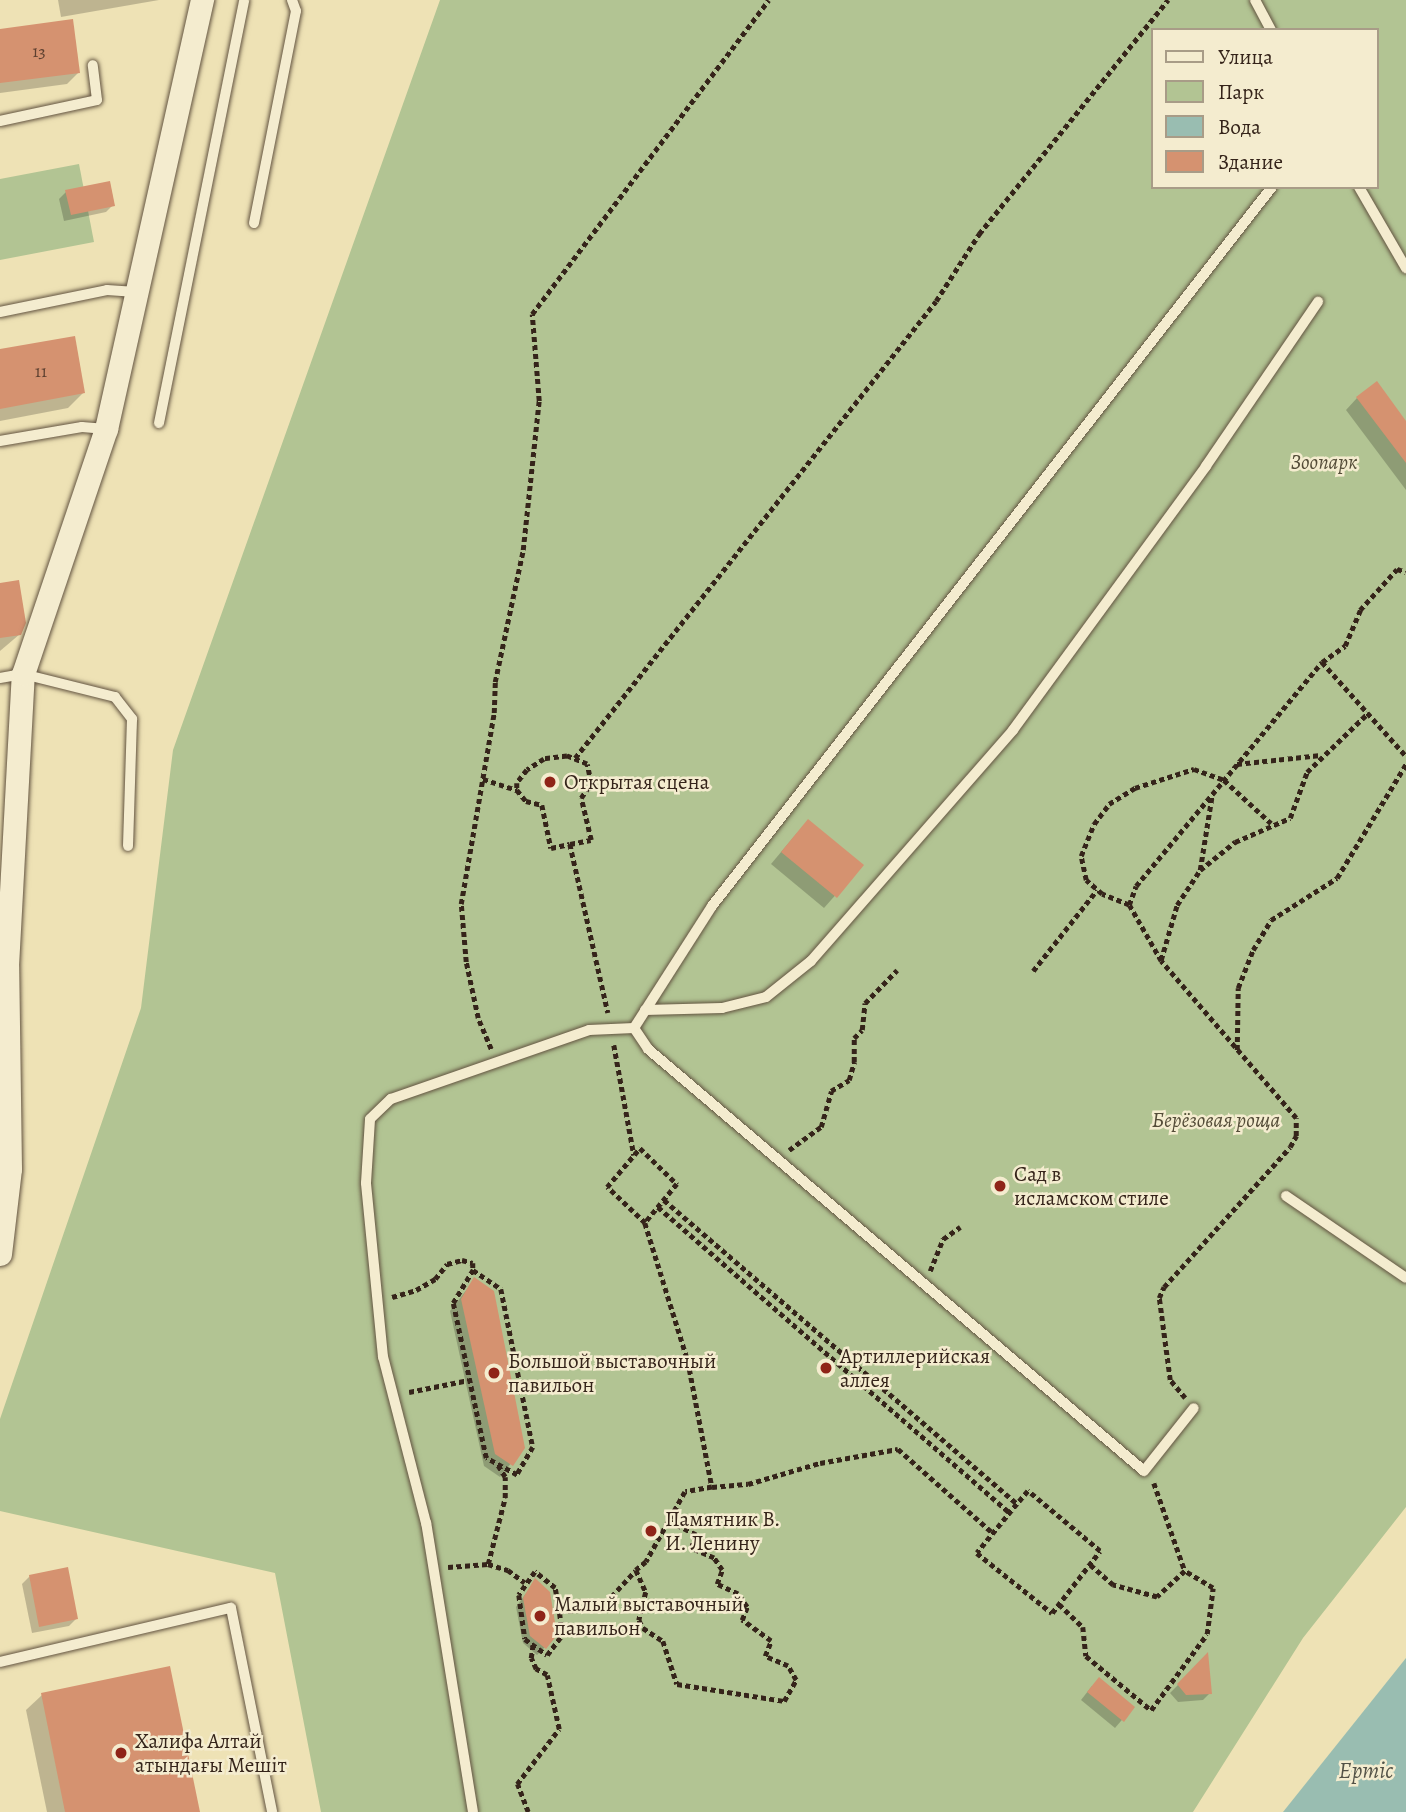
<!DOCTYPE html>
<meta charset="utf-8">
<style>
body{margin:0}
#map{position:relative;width:1406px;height:1812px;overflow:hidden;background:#eee2b5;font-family:Alegreya,serif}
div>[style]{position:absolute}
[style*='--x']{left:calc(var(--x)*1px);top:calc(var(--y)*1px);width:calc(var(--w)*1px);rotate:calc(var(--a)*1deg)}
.green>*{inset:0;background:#b2c493}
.water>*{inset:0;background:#99bdb1}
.shadow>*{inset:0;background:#0003}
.building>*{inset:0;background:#d59270}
.path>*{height:4.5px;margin-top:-2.25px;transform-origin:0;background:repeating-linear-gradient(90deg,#35241a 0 5px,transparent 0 8.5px)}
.roads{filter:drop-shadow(0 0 2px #635441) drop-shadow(0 0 2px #635441)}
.lane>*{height:10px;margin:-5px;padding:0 5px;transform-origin:5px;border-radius:5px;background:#f4eccf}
.street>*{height:23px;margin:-11.5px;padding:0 11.5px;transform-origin:11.5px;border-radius:11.5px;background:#f4eccf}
.dots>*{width:19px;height:19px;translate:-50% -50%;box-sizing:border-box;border:4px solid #f4eccf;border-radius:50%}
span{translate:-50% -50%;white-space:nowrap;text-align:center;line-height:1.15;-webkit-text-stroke:5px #f4eccf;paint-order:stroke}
.number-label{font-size:18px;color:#5d4030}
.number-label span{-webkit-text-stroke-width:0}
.park-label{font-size:21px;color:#544c38;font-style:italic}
.poi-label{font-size:21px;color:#35241a}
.left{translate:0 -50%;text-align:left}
.water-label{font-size:23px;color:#535247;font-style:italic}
.legend{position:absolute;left:1151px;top:28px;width:228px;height:161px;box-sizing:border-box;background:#f4eccf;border:2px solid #a89c87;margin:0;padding:9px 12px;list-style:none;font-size:21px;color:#35241a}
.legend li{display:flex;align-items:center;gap:14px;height:35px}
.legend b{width:35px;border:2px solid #a89c87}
</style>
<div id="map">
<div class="green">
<i style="clip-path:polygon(evenodd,440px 0,1406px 0,1406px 1507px,1303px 1638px,1193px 1812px,321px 1812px,275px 1573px,0 1511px,0 1419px,141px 1008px,173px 750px,440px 0,1152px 30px,1376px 30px,1376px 187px,1152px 187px,1152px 30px)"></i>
<i style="clip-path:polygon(79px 164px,94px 242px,0 260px,0 179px)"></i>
</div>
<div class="water">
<i style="clip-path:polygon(1406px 1658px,1406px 1812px,1283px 1812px)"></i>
</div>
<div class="shadow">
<i style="clip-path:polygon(58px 0,159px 0,61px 17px)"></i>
<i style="clip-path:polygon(0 31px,78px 73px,67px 84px,0 93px)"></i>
<i style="clip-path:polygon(66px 192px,113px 205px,106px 212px,64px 221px,59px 199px)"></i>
<i style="clip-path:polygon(0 351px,83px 393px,68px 408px,0 421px)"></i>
<i style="clip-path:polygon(1357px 398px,1406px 424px,1406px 490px,1346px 410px)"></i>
<i style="clip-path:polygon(0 585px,20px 634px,0 651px)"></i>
<i style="clip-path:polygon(797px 833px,862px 865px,824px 908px,771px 864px)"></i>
<i style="clip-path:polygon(475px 1279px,524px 1447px,500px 1477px,484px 1466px,450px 1311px)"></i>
<i style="clip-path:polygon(30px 1576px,76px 1619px,69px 1626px,32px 1633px,22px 1584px)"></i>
<i style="clip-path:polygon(535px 1581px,545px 1647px,537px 1655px,523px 1643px,516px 1607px)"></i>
<i style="clip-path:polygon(1207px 1656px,1210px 1693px,1203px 1700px,1178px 1702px,1170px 1693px)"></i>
<i style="clip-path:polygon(1092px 1686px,1133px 1707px,1115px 1728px,1081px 1700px)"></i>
<i style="clip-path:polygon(42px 1695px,198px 1812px,47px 1812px,26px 1710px)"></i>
</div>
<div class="building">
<i style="clip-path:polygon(73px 19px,80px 73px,0 83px,0 29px)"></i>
<i style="clip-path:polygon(110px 181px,115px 206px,71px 215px,65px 190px)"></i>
<i style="clip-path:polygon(75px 336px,85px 393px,0 409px,0 349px)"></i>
<i style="clip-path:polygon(1377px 381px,1406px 421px,1406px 463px,1356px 397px)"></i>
<i style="clip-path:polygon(19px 580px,26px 623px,21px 635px,0 638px,0 583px)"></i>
<i style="clip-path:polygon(808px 819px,864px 865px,837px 898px,781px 852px)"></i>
<i style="clip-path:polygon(474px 1277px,494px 1291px,525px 1448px,513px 1466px,495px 1454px,461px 1299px)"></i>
<i style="clip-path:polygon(68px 1567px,78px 1619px,39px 1627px,29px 1575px)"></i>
<i style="clip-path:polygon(535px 1578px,550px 1592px,557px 1635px,546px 1649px,530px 1636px,523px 1598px)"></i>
<i style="clip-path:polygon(1208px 1652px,1212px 1694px,1186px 1695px,1177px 1684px)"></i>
<i style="clip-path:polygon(170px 1666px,200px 1812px,65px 1812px,41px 1693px)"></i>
<i style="clip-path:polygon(1099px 1677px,1135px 1707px,1124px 1722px,1087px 1692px)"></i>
</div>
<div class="path">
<i style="--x:1322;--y:662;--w:126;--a:48.2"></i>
<i style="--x:575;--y:758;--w:582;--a:-51.69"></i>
<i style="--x:936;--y:301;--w:80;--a:-57.3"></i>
<i style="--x:979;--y:234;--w:301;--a:-51.1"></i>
<i style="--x:1237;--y:764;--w:84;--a:-6.1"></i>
<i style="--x:483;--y:779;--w:36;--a:18"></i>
<i style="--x:570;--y:844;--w:21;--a:-11"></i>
<i style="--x:591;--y:840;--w:43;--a:-103.4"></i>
<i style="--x:581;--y:798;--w:18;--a:-56"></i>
<i style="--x:591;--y:783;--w:19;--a:-102"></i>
<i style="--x:587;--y:764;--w:22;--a:-158"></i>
<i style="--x:567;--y:756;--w:23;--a:173"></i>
<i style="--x:544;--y:759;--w:20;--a:147"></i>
<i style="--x:527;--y:770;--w:16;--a:128"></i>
<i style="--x:517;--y:783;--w:7;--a:90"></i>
<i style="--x:517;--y:790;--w:14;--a:51"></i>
<i style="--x:526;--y:801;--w:16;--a:14"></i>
<i style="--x:542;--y:805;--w:44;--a:78.2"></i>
<i style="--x:551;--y:848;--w:19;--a:-12"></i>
<i style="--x:570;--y:844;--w:173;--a:77.3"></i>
<i style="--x:1200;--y:870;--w:76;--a:-80.9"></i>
<i style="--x:1129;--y:905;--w:29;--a:-158"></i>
<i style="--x:1102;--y:894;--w:21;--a:-139"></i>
<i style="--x:1086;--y:880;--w:25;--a:-102"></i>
<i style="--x:1081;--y:856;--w:35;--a:-68"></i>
<i style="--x:1094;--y:824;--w:25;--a:-53"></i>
<i style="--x:1109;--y:804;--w:31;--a:-32"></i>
<i style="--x:1135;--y:788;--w:62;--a:-17.9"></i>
<i style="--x:1194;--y:769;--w:32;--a:20"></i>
<i style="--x:1224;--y:780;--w:64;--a:42.5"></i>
<i style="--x:1161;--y:960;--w:57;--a:-73.8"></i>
<i style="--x:1177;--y:905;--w:42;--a:-56.7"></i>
<i style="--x:1200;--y:870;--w:45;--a:-38.7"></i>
<i style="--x:1235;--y:842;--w:60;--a:-23.6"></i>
<i style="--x:1290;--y:818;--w:49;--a:-69.7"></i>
<i style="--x:1307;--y:772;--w:85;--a:-44"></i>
<i style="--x:1033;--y:971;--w:103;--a:-51.7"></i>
<i style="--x:614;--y:1045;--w:112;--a:79.7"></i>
<i style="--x:491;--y:1049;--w:34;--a:-113"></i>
<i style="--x:478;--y:1018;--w:57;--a:-102.1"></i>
<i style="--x:466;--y:962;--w:58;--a:-94.9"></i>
<i style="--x:461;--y:904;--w:194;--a:-80.2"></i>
<i style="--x:494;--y:713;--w:31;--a:-88"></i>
<i style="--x:495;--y:682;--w:135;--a:-78"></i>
<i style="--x:523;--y:550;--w:150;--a:-83.9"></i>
<i style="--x:539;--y:401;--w:87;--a:-94.6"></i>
<i style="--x:532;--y:314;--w:393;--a:-53"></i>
<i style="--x:1237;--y:1050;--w:62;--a:-89.1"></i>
<i style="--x:1238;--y:988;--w:41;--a:-68.5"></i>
<i style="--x:1253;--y:950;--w:35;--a:-59"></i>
<i style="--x:1271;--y:920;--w:78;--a:-32.5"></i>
<i style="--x:1337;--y:878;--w:133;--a:-58.8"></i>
<i style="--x:640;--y:1148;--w:52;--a:44.2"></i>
<i style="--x:677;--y:1184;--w:50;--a:129.4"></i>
<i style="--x:645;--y:1223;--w:52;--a:-136.5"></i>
<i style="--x:607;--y:1187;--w:51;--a:-49.8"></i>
<i style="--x:789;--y:1150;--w:39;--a:-36"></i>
<i style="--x:821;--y:1127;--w:37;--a:-74"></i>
<i style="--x:831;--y:1091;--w:21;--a:-31"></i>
<i style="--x:849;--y:1080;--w:19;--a:-74"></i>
<i style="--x:854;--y:1062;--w:24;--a:-90"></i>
<i style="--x:854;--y:1038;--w:11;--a:-45"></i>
<i style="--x:862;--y:1030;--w:27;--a:-84"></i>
<i style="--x:865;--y:1003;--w:46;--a:-45.9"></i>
<i style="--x:664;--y:1200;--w:466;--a:40.7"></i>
<i style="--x:1017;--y:1504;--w:63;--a:129.2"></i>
<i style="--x:977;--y:1553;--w:96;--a:38.7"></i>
<i style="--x:1052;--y:1613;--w:78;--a:-52.3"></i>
<i style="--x:1100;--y:1551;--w:94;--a:-140.2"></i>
<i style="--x:1028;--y:1491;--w:17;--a:130"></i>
<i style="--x:658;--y:1207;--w:466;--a:41"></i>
<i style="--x:645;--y:1223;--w:145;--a:72.7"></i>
<i style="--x:688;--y:1361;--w:128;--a:79.2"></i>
<i style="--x:712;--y:1487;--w:27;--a:170"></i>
<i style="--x:685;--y:1492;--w:80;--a:119.1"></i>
<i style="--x:646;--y:1562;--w:13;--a:141"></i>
<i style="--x:636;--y:1570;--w:24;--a:66"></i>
<i style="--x:646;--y:1592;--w:29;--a:104"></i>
<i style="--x:639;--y:1620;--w:9;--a:63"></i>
<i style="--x:643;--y:1628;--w:24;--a:33"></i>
<i style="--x:663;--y:1641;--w:45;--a:72"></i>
<i style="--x:677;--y:1684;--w:108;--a:9"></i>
<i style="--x:784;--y:1701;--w:24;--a:-60"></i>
<i style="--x:796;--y:1680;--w:16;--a:-120"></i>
<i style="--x:788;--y:1666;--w:25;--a:-157"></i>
<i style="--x:765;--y:1656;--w:16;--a:-68"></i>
<i style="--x:771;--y:1641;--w:36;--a:-144"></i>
<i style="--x:742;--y:1620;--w:14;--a:-69"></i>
<i style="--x:747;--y:1607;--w:16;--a:-125"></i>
<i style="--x:738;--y:1594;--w:23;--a:-155"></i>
<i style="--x:717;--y:1584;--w:15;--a:-70"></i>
<i style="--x:722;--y:1570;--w:14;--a:-124"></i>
<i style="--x:714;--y:1558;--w:25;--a:-157"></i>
<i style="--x:691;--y:1548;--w:14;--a:-69"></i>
<i style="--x:696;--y:1535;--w:30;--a:-153"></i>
<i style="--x:930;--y:1271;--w:35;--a:-68"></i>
<i style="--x:943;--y:1239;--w:21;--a:-35"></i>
<i style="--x:392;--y:1297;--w:25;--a:-16"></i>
<i style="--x:416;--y:1290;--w:22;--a:-30"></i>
<i style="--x:435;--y:1279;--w:19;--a:-51"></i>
<i style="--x:447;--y:1264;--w:16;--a:-15"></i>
<i style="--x:462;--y:1260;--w:11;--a:15"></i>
<i style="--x:473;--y:1263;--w:7;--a:90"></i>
<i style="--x:473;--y:1270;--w:34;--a:34"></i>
<i style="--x:501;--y:1289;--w:161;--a:78.6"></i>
<i style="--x:533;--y:1447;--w:32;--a:120"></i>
<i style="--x:517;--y:1475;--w:35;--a:-151"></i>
<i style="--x:486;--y:1458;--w:158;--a:-102"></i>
<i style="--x:453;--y:1303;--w:39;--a:-59"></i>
<i style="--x:409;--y:1392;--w:61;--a:-11.3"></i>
<i style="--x:1185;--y:1398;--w:23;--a:-130"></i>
<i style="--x:1170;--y:1380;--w:83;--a:-97.6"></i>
<i style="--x:1159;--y:1298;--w:12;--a:-66"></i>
<i style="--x:1164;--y:1287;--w:188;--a:-48"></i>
<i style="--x:1290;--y:1147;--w:13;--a:-61"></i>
<i style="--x:1296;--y:1136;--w:18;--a:-90"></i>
<i style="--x:1296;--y:1118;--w:207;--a:-130.7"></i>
<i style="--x:1161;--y:961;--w:64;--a:-119.7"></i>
<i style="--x:1129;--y:905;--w:20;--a:-70"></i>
<i style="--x:1136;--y:886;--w:291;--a:-50.3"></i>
<i style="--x:1322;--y:662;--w:28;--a:-35"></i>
<i style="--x:1345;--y:646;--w:39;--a:-67"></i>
<i style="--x:1360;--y:610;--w:55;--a:-47.9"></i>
<i style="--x:1397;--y:569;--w:9;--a:18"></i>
<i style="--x:1154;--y:1483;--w:93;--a:70.6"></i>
<i style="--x:712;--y:1487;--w:36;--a:-5"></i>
<i style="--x:748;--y:1484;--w:75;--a:-16.3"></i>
<i style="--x:820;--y:1463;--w:79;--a:-10.2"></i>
<i style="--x:898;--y:1449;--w:127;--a:41.5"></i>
<i style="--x:488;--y:1564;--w:68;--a:-75.6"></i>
<i style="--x:505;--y:1498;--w:21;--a:-90"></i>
<i style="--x:505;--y:1477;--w:15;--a:-122"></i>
<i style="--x:448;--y:1567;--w:40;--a:-4.3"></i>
<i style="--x:488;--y:1564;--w:21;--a:17"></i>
<i style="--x:508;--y:1570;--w:21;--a:37"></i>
<i style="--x:1059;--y:1604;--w:33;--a:44"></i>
<i style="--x:1083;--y:1627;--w:29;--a:84"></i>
<i style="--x:1086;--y:1656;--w:85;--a:39.7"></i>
<i style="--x:1151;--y:1710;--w:94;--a:-53.6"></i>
<i style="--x:1207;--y:1634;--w:46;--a:-82.6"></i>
<i style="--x:1213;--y:1588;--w:33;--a:-149"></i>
<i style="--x:1185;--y:1571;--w:38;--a:137"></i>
<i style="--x:1157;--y:1597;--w:46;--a:-164.7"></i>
<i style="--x:1113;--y:1585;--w:30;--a:-139"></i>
<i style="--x:559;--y:1611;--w:23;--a:-100"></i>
<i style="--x:555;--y:1588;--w:26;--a:-141"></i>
<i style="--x:535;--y:1572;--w:28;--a:125"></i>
<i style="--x:519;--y:1595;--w:44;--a:82.2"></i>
<i style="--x:525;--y:1639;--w:27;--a:36"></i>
<i style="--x:547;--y:1655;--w:25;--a:-53"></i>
<i style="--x:562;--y:1635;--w:24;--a:-97"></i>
<i style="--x:559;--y:1611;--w:41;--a:-2.8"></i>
<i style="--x:600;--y:1609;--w:52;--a:-47.4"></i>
<i style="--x:528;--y:1812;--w:30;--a:-111"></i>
<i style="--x:517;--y:1784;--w:69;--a:-52.6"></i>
<i style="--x:559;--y:1729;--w:55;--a:-102.5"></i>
<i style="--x:547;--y:1675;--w:13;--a:-151"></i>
<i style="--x:536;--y:1669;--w:12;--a:-114"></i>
<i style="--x:531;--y:1658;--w:14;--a:-82"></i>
</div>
<div class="roads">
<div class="lane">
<i style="--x:1255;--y:0;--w:34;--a:62"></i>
<i style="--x:0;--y:121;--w:99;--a:-12.2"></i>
<i style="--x:97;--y:100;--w:35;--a:-97"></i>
<i style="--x:1359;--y:187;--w:94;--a:59.9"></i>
<i style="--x:254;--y:223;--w:216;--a:-78.8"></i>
<i style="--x:296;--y:11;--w:12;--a:-110"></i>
<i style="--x:0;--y:312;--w:109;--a:-11.6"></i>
<i style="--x:107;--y:290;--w:29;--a:4"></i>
<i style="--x:159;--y:423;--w:431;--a:-78.6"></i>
<i style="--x:0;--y:441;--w:83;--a:-9.7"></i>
<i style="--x:82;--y:427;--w:24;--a:5"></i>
<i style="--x:0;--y:678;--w:23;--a:-10"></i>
<i style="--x:23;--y:674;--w:95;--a:14"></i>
<i style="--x:115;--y:697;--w:28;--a:52"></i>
<i style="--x:132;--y:719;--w:127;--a:91.8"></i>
<i style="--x:645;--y:1010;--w:77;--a:-1.5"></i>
<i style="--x:722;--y:1008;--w:45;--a:-14"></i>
<i style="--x:766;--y:997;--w:58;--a:-38.7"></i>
<i style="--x:811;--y:961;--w:307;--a:-48.8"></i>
<i style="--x:1013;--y:730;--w:327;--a:-53.8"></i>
<i style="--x:1206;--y:466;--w:199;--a:-55.7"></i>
<i style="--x:634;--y:1028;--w:25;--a:56"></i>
<i style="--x:648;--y:1049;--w:651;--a:40.39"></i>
<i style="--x:1144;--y:1471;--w:80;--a:-51.6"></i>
<i style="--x:1286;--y:1196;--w:145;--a:34.3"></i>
<i style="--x:0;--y:1662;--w:237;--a:-13.2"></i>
<i style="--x:231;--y:1608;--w:208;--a:78.6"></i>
<i style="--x:473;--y:1812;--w:293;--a:-99.2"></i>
<i style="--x:426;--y:1523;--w:171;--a:-104.5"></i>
<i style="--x:383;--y:1357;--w:175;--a:-95.6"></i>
<i style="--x:366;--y:1183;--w:64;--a:-86.4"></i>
<i style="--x:370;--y:1119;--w:29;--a:-44"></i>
<i style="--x:391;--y:1099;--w:210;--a:-19.2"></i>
<i style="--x:589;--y:1030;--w:45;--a:-2.5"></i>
<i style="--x:634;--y:1028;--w:145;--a:-57.4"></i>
<i style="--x:712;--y:906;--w:911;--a:-52.09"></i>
</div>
<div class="street">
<i style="--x:0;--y:1254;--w:86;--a:-83.3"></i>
<i style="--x:10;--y:1169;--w:203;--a:-90.8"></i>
<i style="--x:7;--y:966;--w:292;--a:-86.9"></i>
<i style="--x:23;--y:674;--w:259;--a:-71.3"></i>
<i style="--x:106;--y:429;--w:440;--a:-77.4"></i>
</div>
</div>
<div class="dots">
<i style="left:550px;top:782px;background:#8f2418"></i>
<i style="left:1000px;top:1186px;background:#8f2418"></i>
<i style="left:826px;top:1368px;background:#8f2418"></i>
<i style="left:494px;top:1373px;background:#8f2418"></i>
<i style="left:651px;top:1531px;background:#8f2418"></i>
<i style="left:540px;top:1616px;background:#8f2418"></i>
<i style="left:121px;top:1753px;background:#8f2418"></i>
</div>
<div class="number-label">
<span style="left:39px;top:51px">13</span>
<span style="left:41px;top:371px">11</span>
</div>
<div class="park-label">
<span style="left:1324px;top:462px">Зоопарк</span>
<span style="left:1216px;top:1120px">Берёзовая роща</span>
</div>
<div class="poi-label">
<span class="left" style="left:564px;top:782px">Открытая сцена</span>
<span class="left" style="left:1014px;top:1186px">Сад в<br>исламском стиле</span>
<span class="left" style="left:840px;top:1368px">Артиллерийская<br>аллея</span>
<span class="left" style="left:508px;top:1373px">Большой выставочный<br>павильон</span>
<span class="left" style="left:665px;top:1531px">Памятник В.<br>И. Ленину</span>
<span class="left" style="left:554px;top:1616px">Малый выставочный<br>павильон</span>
<span class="left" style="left:135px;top:1753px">Халифа Алтай<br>атындағы Мешіт</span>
</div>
<div class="water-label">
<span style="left:1366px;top:1771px">Ертіс</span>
</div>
<ul class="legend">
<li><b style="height:9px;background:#f4eccf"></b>Улица</li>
<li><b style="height:19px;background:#b2c493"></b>Парк</li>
<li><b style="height:19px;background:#99bdb1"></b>Вода</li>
<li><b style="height:19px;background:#d59270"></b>Здание</li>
</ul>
</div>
